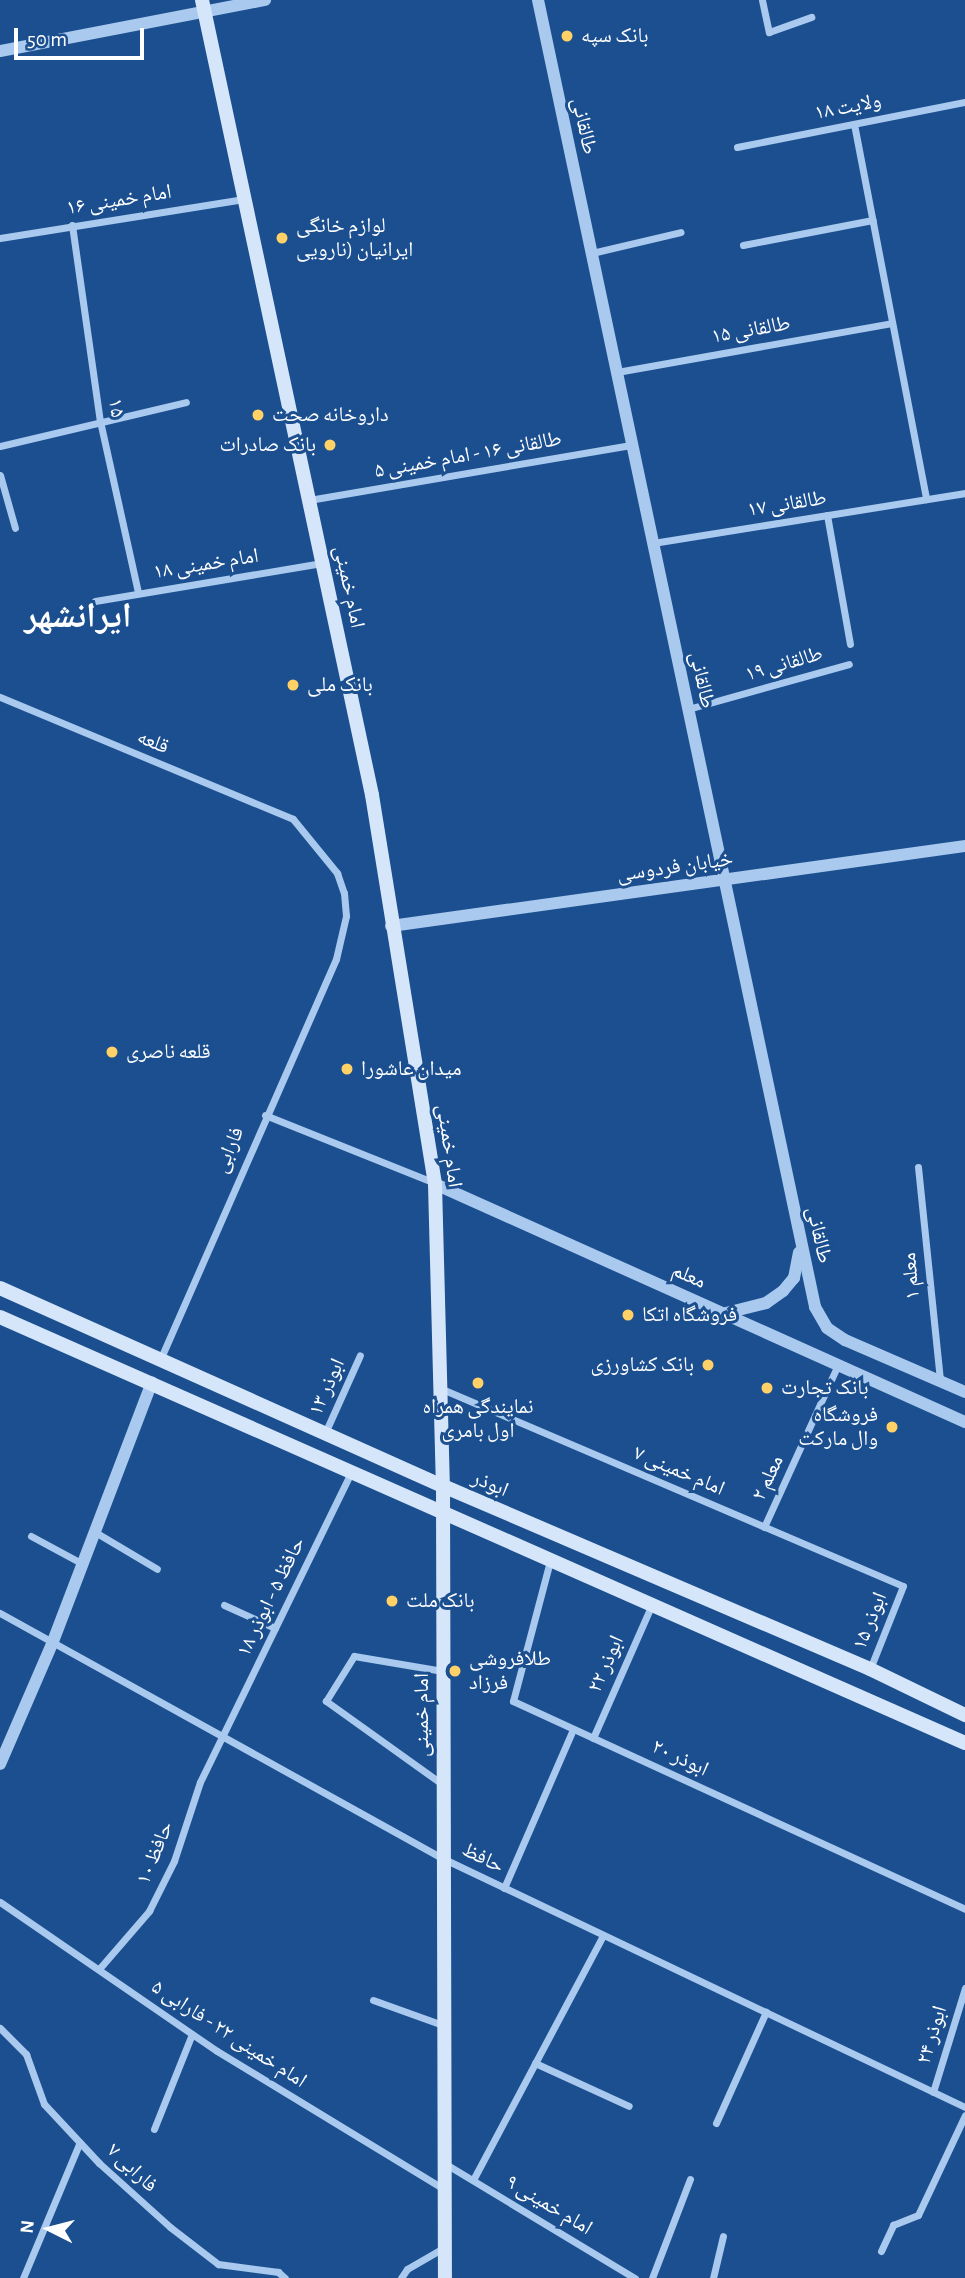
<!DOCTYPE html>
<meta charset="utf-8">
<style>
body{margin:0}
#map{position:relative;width:965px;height:2278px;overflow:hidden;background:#1b4f8f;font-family:"Alegreya Sans","Noto Naskh Arabic",sans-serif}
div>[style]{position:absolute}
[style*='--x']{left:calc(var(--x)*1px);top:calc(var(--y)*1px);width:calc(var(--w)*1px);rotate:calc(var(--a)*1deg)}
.minor>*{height:7px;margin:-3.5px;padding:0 3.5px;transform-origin:3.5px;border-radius:3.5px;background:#a9c9ee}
.tertiary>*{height:12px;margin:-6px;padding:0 6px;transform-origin:6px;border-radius:6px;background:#a9c9ee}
.secondary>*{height:14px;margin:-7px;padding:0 7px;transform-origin:7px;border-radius:7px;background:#d6e6fa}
.dots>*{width:19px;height:19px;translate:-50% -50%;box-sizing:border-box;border:4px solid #1b4f8f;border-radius:50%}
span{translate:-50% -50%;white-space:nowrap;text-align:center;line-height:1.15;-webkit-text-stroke:6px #1b4f8f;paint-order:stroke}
.poi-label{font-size:21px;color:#fff}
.left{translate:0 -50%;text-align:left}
.right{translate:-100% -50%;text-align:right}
.street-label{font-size:21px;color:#fff}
.town-label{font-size:35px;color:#fff;font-weight:700}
.north{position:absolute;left:14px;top:2194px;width:70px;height:70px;-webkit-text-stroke:5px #1b4f8f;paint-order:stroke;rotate:276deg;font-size:19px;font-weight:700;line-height:28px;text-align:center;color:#fff}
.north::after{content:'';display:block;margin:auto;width:24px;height:32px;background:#fff;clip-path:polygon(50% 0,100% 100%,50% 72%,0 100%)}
.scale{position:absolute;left:14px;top:28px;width:130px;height:32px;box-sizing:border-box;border:4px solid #fff;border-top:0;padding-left:9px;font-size:21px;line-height:24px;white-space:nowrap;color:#fff;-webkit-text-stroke:5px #1b4f8f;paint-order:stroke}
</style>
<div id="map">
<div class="minor">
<i style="--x:762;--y:0;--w:33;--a:78"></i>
<i style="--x:769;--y:32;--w:45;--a:-19.7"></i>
<i style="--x:854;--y:124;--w:382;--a:79.1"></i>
<i style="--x:737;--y:147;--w:232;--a:-11.2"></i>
<i style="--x:72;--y:225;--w:198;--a:81.9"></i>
<i style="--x:100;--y:421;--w:176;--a:77.5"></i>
<i style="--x:0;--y:238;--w:247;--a:-9.1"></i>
<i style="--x:743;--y:245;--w:132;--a:-10.9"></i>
<i style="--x:592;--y:253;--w:91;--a:-13.3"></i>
<i style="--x:617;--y:372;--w:279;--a:-10.1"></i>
<i style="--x:0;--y:446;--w:191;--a:-13.3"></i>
<i style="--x:0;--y:475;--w:55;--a:74.2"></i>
<i style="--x:309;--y:500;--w:328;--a:-9.7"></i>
<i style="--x:827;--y:515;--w:131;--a:79.9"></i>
<i style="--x:653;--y:543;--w:316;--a:-9.1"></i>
<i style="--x:95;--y:601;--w:230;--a:-9.5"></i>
<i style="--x:0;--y:697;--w:317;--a:22.6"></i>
<i style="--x:293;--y:819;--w:70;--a:50.8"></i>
<i style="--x:337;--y:873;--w:21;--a:71"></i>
<i style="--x:344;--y:893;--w:23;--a:85"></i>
<i style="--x:346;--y:916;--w:44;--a:103.1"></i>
<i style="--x:336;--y:959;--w:436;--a:113.7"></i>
<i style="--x:688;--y:709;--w:167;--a:-15.6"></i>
<i style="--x:265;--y:1115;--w:183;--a:21.8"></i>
<i style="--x:918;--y:1167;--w:215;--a:84.1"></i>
<i style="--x:442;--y:1389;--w:501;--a:23.14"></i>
<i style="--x:903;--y:1586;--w:89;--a:111.7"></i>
<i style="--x:325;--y:1433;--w:85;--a:-65.8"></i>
<i style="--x:764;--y:1527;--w:176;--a:-65.5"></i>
<i style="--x:95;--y:1532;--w:72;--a:30.8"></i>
<i style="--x:31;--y:1536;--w:59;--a:28.3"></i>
<i style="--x:550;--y:1561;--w:145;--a:104.8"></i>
<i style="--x:513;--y:1701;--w:498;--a:24.7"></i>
<i style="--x:224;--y:1605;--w:56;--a:24.3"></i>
<i style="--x:0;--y:1613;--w:505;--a:29"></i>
<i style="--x:442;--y:1858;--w:579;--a:25.46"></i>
<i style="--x:593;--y:1738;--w:146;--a:-66.2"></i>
<i style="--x:442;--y:1784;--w:143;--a:-144.4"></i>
<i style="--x:326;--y:1701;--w:53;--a:-58.1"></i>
<i style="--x:354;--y:1656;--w:90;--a:9.6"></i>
<i style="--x:504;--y:1888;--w:173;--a:-66.5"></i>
<i style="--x:0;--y:1902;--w:263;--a:34.5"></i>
<i style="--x:217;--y:2051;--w:266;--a:31.3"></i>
<i style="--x:99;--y:1969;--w:77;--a:-49.2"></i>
<i style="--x:149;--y:1911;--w:56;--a:-63.4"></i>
<i style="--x:174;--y:1861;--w:83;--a:-71.8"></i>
<i style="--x:200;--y:1782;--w:345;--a:-64"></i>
<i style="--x:373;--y:2000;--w:74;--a:19.7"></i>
<i style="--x:0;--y:2028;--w:37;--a:45"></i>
<i style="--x:26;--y:2054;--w:53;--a:70.2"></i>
<i style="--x:44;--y:2104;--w:81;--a:47"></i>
<i style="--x:99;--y:2163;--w:96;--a:42"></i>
<i style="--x:170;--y:2227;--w:61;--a:37.6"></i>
<i style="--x:218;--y:2264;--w:61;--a:7.6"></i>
<i style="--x:278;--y:2272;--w:9;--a:41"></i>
<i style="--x:535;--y:2063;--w:103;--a:24.6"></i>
<i style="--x:933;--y:2092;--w:109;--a:-72.9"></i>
<i style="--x:716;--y:2123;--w:122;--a:-65.8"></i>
<i style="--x:154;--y:2129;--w:102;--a:-68.2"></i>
<i style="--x:444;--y:2163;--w:223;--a:31.1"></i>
<i style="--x:473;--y:2180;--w:277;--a:-62"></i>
<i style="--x:881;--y:2251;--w:29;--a:-65"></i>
<i style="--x:893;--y:2225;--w:27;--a:-22"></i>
<i style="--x:918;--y:2215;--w:110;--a:-64.8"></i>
<i style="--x:23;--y:2278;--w:147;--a:-67.3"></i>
<i style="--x:401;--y:2278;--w:11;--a:-56"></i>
<i style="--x:407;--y:2269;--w:44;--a:-30.1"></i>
<i style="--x:652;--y:2278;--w:106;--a:-69"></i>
<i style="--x:713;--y:2278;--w:43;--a:-76.6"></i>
</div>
<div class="tertiary">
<i style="--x:538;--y:0;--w:1336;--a:78.03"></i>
<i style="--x:815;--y:1307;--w:24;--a:60"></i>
<i style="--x:827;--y:1328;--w:22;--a:34"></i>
<i style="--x:845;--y:1340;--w:131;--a:23.4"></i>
<i style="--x:0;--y:51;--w:270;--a:-10.9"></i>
<i style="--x:391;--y:926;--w:580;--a:-7.93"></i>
<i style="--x:435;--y:1184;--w:581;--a:24.18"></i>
<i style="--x:726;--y:1313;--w:41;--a:-14"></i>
<i style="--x:766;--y:1303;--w:21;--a:-35"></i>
<i style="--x:783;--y:1291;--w:17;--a:-50"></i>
<i style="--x:794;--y:1278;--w:26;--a:-79"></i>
<i style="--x:0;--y:1764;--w:131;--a:-66.6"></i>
<i style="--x:52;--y:1644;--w:280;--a:-69.1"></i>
</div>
<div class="secondary">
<i style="--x:202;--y:0;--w:813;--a:77.93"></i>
<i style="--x:372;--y:795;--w:394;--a:80.8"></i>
<i style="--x:435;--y:1184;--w:302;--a:88.5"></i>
<i style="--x:443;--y:1486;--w:792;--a:89.86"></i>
<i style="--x:0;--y:1288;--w:485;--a:24.1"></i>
<i style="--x:443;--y:1486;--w:465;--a:23.2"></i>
<i style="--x:870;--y:1669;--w:106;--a:25.8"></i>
<i style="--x:0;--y:1317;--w:1055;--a:23.82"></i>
</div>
<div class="dots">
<i style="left:567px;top:36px;background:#ffd166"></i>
<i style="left:282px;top:238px;background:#ffd166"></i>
<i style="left:258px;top:415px;background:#ffd166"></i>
<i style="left:330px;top:445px;background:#ffd166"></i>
<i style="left:293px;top:685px;background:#ffd166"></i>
<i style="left:112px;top:1052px;background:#ffd166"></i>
<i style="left:347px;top:1069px;background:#ffd166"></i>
<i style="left:628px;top:1315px;background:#ffd166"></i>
<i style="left:708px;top:1365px;background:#ffd166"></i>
<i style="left:478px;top:1383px;background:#ffd166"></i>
<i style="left:767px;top:1388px;background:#ffd166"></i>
<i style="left:892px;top:1427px;background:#ffd166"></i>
<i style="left:392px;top:1601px;background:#ffd166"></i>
<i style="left:455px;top:1671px;background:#ffd166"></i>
</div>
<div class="poi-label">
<span class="left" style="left:581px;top:36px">بانک سپه</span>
<span class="left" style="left:296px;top:238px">لوازم خانگی<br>ایرانیان (نارویی</span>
<span class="left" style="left:272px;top:415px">داروخانه صحت</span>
<span class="right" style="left:316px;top:445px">بانک صادرات</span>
<span class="left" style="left:307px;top:685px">بانک ملی</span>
<span class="left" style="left:126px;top:1052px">قلعه ناصری</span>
<span class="left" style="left:361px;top:1069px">میدان عاشورا</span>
<span class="left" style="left:642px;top:1315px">فروشگاه اتکا</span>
<span class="right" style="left:694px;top:1365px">بانک کشاورزی</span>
<span class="left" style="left:781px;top:1388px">بانک تجارت</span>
<span style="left:478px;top:1419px">نمایندگی همراه<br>اول بامری</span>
<span class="right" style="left:878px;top:1427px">فروشگاه<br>وال مارکت</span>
<span class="left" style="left:406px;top:1601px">بانک ملت</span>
<span class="left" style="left:469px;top:1671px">طلافروشی<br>فرزاد</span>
</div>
<div class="street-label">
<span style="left:848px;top:107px;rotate:-11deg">ولایت ۱۸</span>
<span style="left:584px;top:126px;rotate:78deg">طالقانی</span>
<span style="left:119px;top:200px;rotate:-9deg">امام خمینی ۱۶</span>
<span style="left:751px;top:330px;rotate:-10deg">طالقانی ۱۵</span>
<span style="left:116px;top:408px;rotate:81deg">۱۵</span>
<span style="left:468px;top:455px;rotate:-10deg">طالقانی ۱۶ - امام خمینی ۵</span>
<span style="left:787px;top:504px;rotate:-9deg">طالقانی ۱۷</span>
<span style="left:206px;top:564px;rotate:-9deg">امام خمینی ۱۸</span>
<span style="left:349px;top:587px;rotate:78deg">امام خمینی</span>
<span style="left:784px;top:664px;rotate:-16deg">طالقانی ۱۹</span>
<span style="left:702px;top:680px;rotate:78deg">طالقانی</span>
<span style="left:153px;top:742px;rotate:23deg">قلعه</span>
<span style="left:675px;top:867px;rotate:-8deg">خیابان فردوسی</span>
<span style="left:449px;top:1146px;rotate:82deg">امام خمینی</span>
<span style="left:229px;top:1150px;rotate:-67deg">فارابی</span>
<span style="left:819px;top:1235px;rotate:78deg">طالقانی</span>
<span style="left:689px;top:1276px;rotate:24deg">معلم</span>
<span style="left:911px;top:1276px;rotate:-95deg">معلم ۱</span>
<span style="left:327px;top:1387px;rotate:-66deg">ابوذر ۱۳</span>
<span style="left:679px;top:1471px;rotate:23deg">امام خمینی ۷</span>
<span style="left:768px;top:1478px;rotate:-65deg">معلم ۲</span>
<span style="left:490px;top:1484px;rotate:23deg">ابوذر</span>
<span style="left:271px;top:1597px;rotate:-64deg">حافظ ۵ - ابوذر ۱۸</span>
<span style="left:870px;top:1621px;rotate:-68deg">ابوذر ۱۵</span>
<span style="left:606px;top:1664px;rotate:-66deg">ابوذر ۲۲</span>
<span style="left:422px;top:1715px;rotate:-90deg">امام خمینی</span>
<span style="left:680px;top:1758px;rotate:25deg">ابوذر ۲۰</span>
<span style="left:155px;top:1853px;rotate:-68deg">حافظ ۱۰</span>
<span style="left:483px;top:1858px;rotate:26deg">حافظ</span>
<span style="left:229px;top:2034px;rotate:33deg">امام خمینی ۲۲ - فارابی ۵</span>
<span style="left:932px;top:2035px;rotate:-73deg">ابوذر ۲۴</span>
<span style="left:132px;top:2168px;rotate:43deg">فارابی ۷</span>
<span style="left:549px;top:2205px;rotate:31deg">امام خمینی ۹</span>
</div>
<div class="town-label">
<span style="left:78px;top:617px">ایرانشهر</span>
</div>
<div class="north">N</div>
<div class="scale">50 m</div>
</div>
